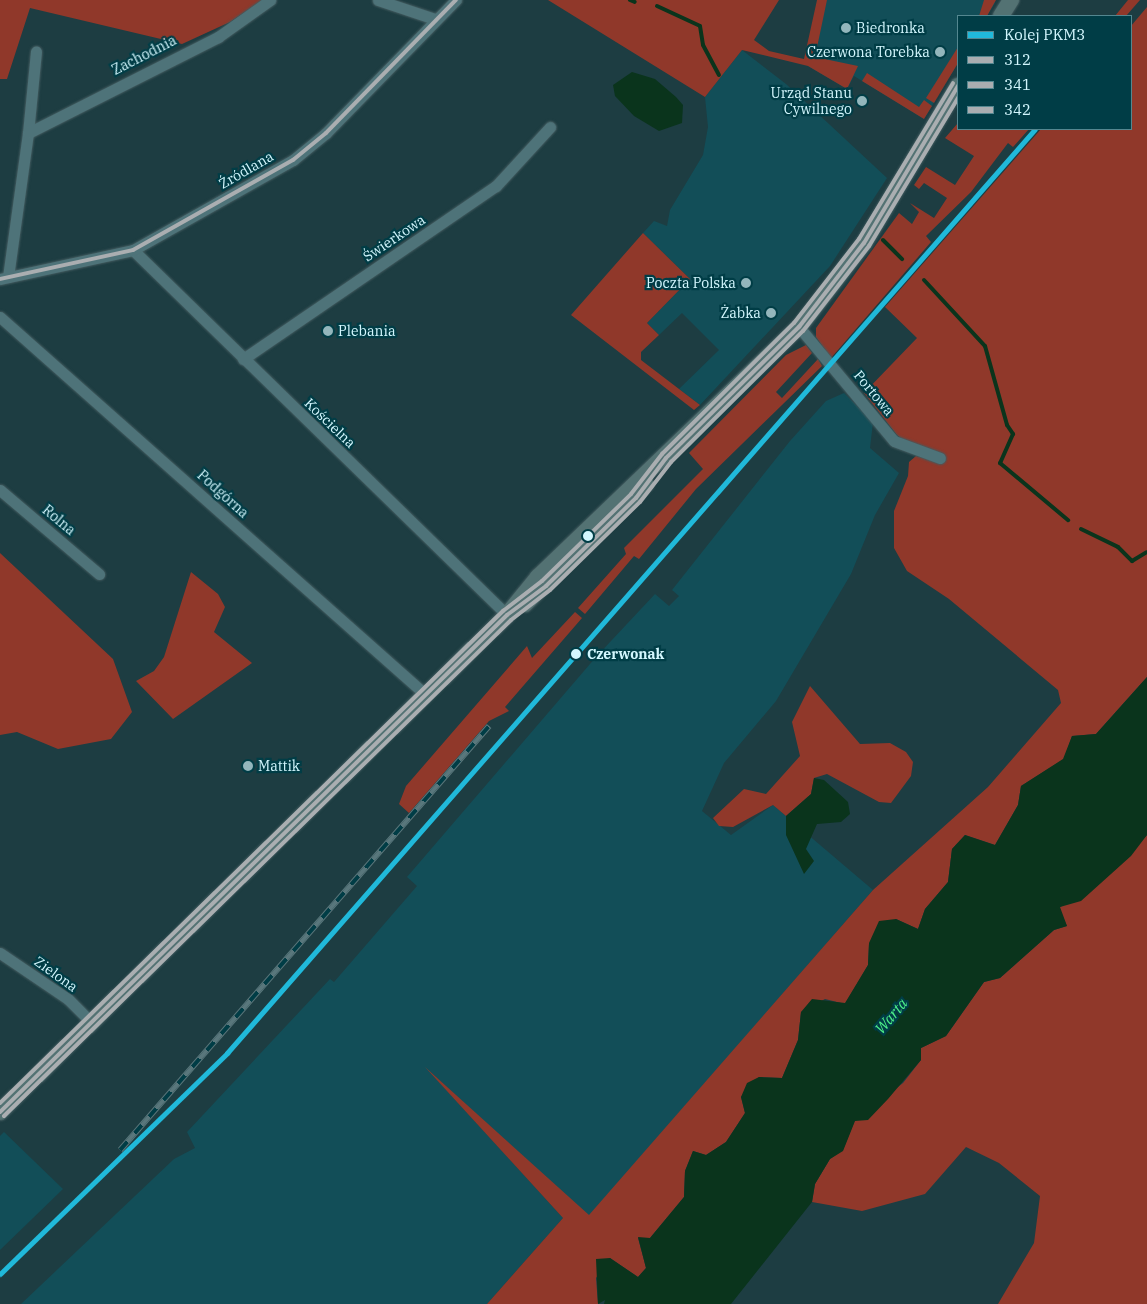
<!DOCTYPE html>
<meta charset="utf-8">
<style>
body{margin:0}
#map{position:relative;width:1147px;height:1304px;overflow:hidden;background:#1d3d42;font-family:"IBM Plex Serif",serif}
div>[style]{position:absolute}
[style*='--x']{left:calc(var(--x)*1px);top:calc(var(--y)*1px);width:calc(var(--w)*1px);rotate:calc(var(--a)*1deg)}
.built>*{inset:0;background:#124e58}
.green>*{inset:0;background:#90382a}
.water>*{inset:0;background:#0a341c}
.stream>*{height:4px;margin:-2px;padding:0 2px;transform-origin:2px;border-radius:2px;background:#0a341c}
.roads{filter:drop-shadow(0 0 1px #435b5f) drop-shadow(0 0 1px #435b5f)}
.street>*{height:11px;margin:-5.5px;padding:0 5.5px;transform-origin:5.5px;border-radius:5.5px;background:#4e7379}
.secondary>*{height:16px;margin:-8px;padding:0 8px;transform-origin:8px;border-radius:8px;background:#537273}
.rail>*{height:5.5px;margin-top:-2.75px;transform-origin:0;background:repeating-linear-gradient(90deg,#003d46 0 11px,#59777c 0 22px);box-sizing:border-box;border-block:1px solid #59777c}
.bus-1>*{height:4px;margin:-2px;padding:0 2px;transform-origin:2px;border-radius:2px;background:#aaaeb1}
.bus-2>*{height:4px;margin:-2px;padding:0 2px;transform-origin:2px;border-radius:2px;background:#aaaeb1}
.bus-3>*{height:4px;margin:-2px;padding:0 2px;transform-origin:2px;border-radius:2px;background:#aaaeb1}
.rail-1>*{height:5px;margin:-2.5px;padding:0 2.5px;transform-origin:2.5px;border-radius:2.5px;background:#20b9da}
.dots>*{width:14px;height:14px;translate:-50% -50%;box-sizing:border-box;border:2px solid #003d46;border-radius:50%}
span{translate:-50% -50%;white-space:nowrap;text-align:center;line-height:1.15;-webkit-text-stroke:4.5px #003d46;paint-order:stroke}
.poi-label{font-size:14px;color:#d3f7fe}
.left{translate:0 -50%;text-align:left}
.right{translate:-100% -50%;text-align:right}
.street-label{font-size:14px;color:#d3f7fe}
.stop-label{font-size:14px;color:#d3f7fe;font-weight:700}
.water-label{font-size:15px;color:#4df189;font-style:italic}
.legend{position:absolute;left:957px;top:15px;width:175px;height:115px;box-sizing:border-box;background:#003d46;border:1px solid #548790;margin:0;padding:6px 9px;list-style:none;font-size:15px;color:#d3f7fe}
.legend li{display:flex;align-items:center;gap:10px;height:25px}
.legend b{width:25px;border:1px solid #548790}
</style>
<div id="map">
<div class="built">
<i style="clip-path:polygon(822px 0,994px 0,995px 3px,987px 16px,958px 16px,958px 63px,924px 119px,854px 76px,847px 89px,808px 66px)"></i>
<i style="clip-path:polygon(742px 50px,786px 84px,887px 178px,830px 266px,700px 405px,679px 389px,719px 350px,682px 313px,659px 335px,647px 323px,690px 279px,643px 233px,654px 221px,667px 226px,670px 210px,703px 155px,708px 127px,705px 97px)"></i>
<i style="clip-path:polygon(844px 393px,873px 422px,870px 448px,899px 473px,875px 515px,851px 574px,776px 701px,724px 763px,702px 811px,731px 835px,773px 805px,873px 890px,589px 1216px,430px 1072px,563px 1218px,487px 1304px,21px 1304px,174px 1159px,195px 1148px,187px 1132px,330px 979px,334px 982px,417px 886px,407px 877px,596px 657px,655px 594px,669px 606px,679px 596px,672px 590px,790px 441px,826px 401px)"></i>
<i style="clip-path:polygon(4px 1132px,63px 1189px,0 1250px,0 1136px)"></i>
</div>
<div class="green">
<i style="clip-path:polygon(0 0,262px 0,230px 22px,182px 44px,30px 8px,7px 79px,0 79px)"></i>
<i style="clip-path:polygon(548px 0,779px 0,754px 40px,769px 51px,804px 59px,817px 0,827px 0,815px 57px,858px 66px,847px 89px,808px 66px,742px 50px,705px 97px)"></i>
<i style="clip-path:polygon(984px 0,996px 0,987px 16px,979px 16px)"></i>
<i style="clip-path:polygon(1128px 0,1140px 0,1126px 16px,1115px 16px)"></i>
<i style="clip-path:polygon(1147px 7px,1147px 677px,1096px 734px,1072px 736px,1064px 759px,1021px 786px,1018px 805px,995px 845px,965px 835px,952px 849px,948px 882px,925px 909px,918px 929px,896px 919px,869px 944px,868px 965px,845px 1004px,825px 999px,801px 1012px,798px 1040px,782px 1078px,759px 1077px,741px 1097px,745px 1113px,726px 1142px,706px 1155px,693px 1151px,685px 1171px,684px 1197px,650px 1238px,638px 1238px,646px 1268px,638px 1277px,610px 1258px,596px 1278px,598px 1304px,487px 1304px,563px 1218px,425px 1067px,589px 1215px,873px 890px,988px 787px,1061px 703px,1058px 690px,949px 599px,907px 571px,894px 548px,894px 511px,908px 476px,909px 462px,916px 456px,928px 459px,897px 435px,864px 393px,917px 338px,885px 307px,1041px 129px,1131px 129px,1131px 26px)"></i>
<i style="clip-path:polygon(958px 47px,958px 63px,934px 103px,926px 98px)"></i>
<i style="clip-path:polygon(867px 73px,919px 107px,924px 100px,932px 106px,924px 119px,862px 81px)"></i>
<i style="clip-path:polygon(958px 123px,958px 129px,1029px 129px,1013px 147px,1008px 143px,971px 192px,926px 236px,931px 242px,831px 358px,816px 337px,816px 328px,899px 213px,912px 224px,919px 212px,910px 203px,934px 218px,947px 198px,924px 183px,919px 189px,914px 185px,926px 167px,955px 185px,974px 156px,945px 138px)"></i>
<i style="clip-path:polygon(643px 233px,690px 279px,647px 323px,659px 335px,641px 352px,641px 360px,700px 405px,694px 410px,571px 315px)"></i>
<i style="clip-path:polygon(806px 345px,812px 353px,776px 392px,782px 398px,818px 359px,822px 366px,696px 489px,639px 559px,634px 556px,585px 614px,578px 608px,626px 554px,624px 548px,703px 469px,689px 453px,786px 355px)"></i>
<i style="clip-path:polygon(0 553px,113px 659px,132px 712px,111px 739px,58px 749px,17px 732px,0 735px)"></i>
<i style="clip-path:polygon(191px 572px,218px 594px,225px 607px,214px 632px,252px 663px,173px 719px,136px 681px,154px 671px,164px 657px)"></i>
<i style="clip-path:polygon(575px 612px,582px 618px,505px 707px,509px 711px,489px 721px,409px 813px,399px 804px,406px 786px,527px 646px,532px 658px)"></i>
<i style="clip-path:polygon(810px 686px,860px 744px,890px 743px,906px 752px,913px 762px,911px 776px,891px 803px,879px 802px,827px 774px,814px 778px,811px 794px,786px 816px,773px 805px,733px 827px,719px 826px,713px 818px,744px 789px,766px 794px,800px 756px,792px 722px)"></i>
<i style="clip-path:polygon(1147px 835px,1147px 1304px,998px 1304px,1034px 1243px,1040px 1196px,999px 1163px,966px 1147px,925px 1194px,862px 1211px,812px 1202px,815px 1184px,830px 1159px,843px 1150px,855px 1120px,903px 1083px,921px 1060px,921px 1048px,946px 1036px,984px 982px,1000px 978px,1054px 930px,1067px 926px,1059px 908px,1116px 869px)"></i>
</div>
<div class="water">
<i style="clip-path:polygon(632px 72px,655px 79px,676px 97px,683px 105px,682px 123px,659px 131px,634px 116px,615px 96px,613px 85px)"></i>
<i style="clip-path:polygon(1147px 677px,1147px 835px,1131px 856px,1081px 901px,1060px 907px,1067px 926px,1054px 930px,1000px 978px,984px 982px,946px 1036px,921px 1048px,921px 1060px,888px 1099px,868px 1120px,855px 1121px,843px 1151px,830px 1159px,815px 1184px,812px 1202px,731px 1304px,604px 1304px,605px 1300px,598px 1304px,596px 1259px,610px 1258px,638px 1277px,646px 1268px,638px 1237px,650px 1238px,684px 1197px,685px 1171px,693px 1151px,706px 1155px,726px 1142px,745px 1113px,741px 1097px,747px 1083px,759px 1077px,782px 1078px,798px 1040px,801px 1012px,812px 999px,845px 1003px,868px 965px,869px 943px,879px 921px,896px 919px,918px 929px,925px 909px,948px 882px,952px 849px,965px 835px,995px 845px,1018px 805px,1021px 786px,1063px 759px,1072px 736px,1096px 734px)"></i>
<i style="clip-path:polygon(814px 778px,824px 780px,848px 802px,850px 814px,841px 822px,817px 824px,806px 849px,814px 861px,804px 874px,786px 835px,786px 816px,811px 794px)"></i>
</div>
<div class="stream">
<i style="--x:630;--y:0;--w:5;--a:22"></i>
<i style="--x:657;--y:6;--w:47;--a:24.9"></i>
<i style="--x:700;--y:26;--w:19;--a:81"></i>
<i style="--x:703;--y:45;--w:34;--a:62"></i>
<i style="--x:883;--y:240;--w:27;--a:45"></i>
<i style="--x:924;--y:280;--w:90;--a:47.3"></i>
<i style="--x:985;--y:346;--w:82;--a:74.4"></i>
<i style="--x:1007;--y:425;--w:11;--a:56"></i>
<i style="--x:1013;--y:434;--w:32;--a:114"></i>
<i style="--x:1000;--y:463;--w:89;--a:40"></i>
<i style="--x:1081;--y:529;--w:41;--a:25.9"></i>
<i style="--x:1118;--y:547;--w:20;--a:45"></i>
<i style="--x:1132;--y:561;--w:17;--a:-31"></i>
</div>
<div class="roads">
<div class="street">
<i style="--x:378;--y:0;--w:60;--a:18.4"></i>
<i style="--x:28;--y:133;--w:82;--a:-84.4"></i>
<i style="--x:133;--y:250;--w:523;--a:44.3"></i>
<i style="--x:8;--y:277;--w:145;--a:-82.1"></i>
<i style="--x:28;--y:133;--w:213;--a:-26.8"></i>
<i style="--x:218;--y:37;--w:64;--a:-35.4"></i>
<i style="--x:0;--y:279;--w:136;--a:-12.3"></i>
<i style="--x:133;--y:250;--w:184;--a:-29.4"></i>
<i style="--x:293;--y:160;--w:43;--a:-39.3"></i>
<i style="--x:326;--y:133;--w:186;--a:-45.7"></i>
<i style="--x:0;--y:317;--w:570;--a:41.58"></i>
<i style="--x:799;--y:327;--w:148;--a:50.2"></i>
<i style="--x:894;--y:441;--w:49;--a:20.3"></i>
<i style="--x:243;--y:359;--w:306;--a:-34.4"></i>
<i style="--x:496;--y:186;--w:80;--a:-47.5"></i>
<i style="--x:0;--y:490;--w:130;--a:40.3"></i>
<i style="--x:0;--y:953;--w:82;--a:34.1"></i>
<i style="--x:68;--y:999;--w:33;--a:45"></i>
</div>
<div class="secondary">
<i style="--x:1001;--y:16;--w:19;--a:-58"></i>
<i style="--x:525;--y:604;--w:170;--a:-44.8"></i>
<i style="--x:0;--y:1112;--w:710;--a:-44.43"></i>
<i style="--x:507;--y:615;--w:49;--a:-50.8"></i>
<i style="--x:538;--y:577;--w:361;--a:-43.8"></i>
<i style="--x:799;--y:327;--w:106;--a:-52.3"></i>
<i style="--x:864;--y:243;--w:183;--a:-59.1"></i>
</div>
</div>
<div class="rail">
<i style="--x:120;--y:1150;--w:562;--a:-48.97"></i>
</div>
<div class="bus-1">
<i style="--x:0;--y:279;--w:136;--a:-12.3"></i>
<i style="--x:133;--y:250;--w:184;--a:-29.4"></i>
<i style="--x:293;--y:160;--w:43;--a:-39.3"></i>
<i style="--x:326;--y:133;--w:186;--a:-45.7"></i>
<i style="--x:0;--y:1112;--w:710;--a:-44.43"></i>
<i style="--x:507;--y:615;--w:49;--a:-36.6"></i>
<i style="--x:546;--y:586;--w:126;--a:-44.4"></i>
<i style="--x:636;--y:498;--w:50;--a:-53.1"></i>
<i style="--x:666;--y:458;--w:187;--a:-44.6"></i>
<i style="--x:799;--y:327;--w:106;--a:-52.3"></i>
<i style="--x:864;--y:243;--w:183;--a:-59.1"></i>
</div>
<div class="bus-2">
<i style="--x:4;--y:1116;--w:709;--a:-44.37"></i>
<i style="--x:511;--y:620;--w:49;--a:-37.6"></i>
<i style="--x:550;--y:590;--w:126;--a:-44.4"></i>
<i style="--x:640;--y:502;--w:51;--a:-52.2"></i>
<i style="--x:671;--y:462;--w:186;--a:-44.8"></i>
<i style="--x:803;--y:331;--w:108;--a:-52.2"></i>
<i style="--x:869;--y:246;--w:173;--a:-59"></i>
</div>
<div class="bus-3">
<i style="--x:0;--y:1103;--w:704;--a:-44.37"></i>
<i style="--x:503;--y:611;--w:49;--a:-37.6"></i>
<i style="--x:542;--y:581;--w:124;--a:-44.3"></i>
<i style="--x:631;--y:494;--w:51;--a:-52.2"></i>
<i style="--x:662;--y:454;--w:186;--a:-44.8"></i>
<i style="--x:794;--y:323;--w:106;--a:-52.3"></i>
<i style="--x:859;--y:239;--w:182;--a:-58.9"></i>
</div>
<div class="rail-1">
<i style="--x:0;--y:1274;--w:317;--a:-44.2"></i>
<i style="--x:227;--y:1053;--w:1227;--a:-48.83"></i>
</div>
<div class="dots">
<i style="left:846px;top:28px;background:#93b6bc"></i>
<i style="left:940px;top:52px;background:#93b6bc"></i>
<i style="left:862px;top:101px;background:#93b6bc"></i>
<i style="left:746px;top:283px;background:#93b6bc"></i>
<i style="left:771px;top:313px;background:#93b6bc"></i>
<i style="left:328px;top:331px;background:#93b6bc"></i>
<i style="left:588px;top:536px;background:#d3f7fe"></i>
<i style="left:576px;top:654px;background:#d3f7fe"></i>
<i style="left:248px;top:766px;background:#93b6bc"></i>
</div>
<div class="poi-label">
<span class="left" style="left:856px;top:28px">Biedronka</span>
<span class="right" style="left:930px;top:52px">Czerwona Torebka</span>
<span class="right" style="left:852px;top:101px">Urząd Stanu<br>Cywilnego</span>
<span class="right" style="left:736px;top:283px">Poczta Polska</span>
<span class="right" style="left:761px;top:313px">Żabka</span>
<span class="left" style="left:338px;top:331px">Plebania</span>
<span class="left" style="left:258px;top:766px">Mattik</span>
</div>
<div class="street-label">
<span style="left:144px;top:55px;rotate:-27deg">Zachodnia</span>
<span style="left:246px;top:170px;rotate:-30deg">Źródlana</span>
<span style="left:394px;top:238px;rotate:-34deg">Świerkowa</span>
<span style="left:874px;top:393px;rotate:50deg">Portowa</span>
<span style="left:330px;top:423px;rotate:44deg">Kościelna</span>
<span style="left:223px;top:494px;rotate:42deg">Podgórna</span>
<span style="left:59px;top:520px;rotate:40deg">Rolna</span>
<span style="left:56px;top:974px;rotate:36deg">Zielona</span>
</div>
<div class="stop-label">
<span class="left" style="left:587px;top:654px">Czerwonak</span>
</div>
<div class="water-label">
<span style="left:891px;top:1016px;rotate:-50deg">Warta</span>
</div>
<ul class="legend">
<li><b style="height:6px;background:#20b9da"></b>Kolej PKM3</li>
<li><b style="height:6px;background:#aaaeb1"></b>312</li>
<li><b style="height:6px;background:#aaaeb1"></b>341</li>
<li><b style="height:6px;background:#aaaeb1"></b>342</li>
</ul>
</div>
